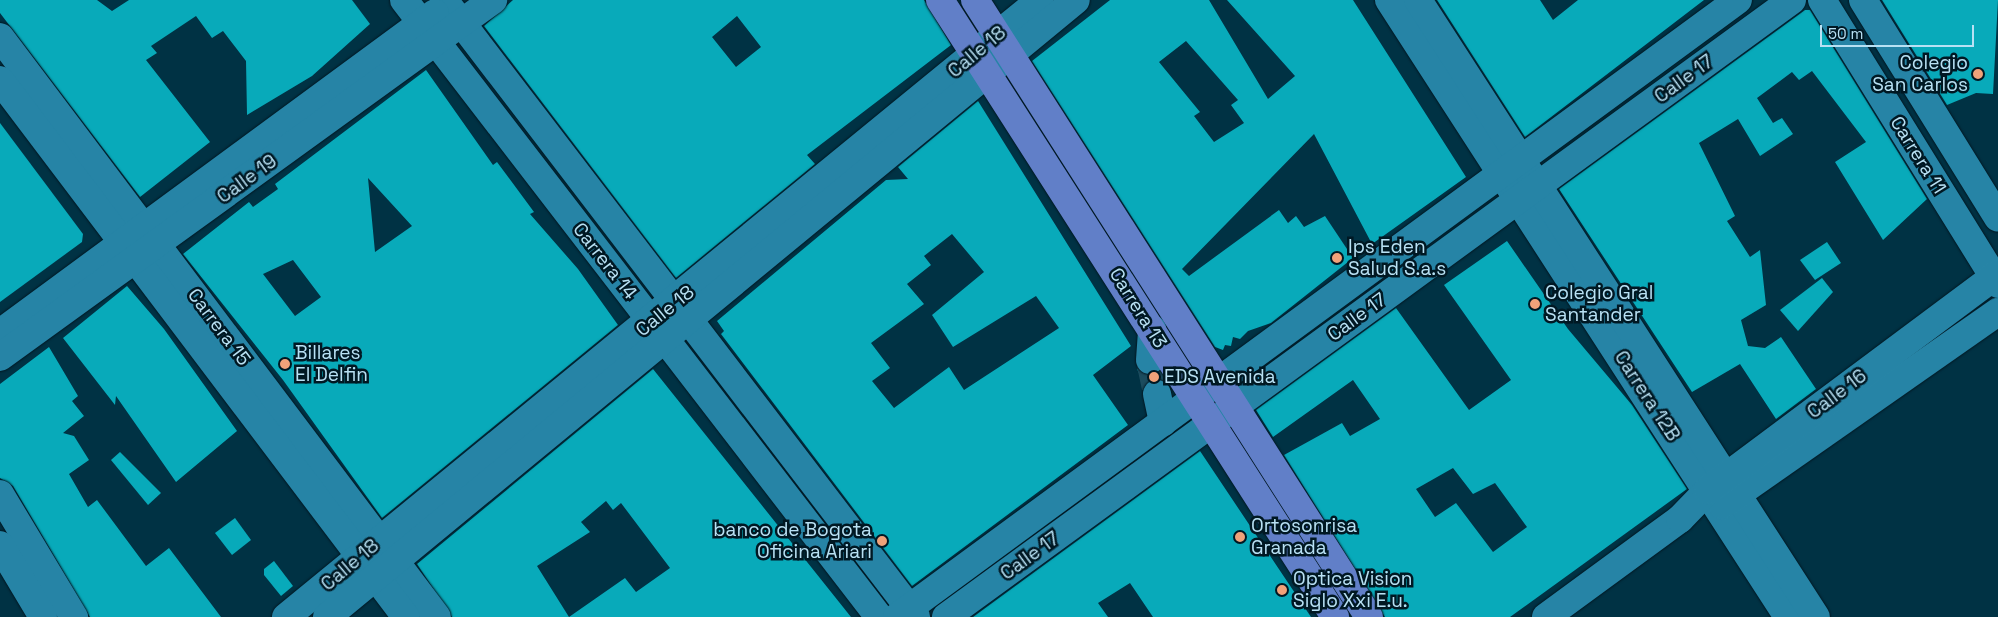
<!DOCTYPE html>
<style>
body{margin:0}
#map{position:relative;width:1998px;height:617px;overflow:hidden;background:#003244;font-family:"Space Grotesk",sans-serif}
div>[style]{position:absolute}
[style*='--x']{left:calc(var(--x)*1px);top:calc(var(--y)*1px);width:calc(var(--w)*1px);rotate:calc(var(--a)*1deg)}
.building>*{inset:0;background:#08aaba}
.minor-tunnel>*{height:28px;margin-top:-14px;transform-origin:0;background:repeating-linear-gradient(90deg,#1c4c5e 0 28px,transparent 0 42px)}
.roads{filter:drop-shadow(0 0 1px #001823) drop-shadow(0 0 1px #001823)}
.minor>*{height:28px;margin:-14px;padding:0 14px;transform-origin:14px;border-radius:14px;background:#2684a6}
.major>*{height:28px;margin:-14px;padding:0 14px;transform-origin:14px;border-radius:14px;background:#617fc8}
.dots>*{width:14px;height:14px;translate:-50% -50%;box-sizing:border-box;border:2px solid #001823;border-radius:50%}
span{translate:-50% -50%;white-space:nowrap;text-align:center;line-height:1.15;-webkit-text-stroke:5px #001823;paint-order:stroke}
.street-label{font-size:19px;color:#b8e1f4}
.poi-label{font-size:19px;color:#b8e1f4}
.right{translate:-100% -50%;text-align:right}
.left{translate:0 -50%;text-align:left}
.scale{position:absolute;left:1820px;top:25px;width:154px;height:22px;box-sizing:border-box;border:2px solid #b8e1f4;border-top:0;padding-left:6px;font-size:15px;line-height:18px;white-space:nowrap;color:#b8e1f4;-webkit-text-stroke:4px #001823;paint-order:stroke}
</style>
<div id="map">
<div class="building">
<i style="clip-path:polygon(0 0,97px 0,112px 11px,129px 0,352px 0,370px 24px,312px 76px,247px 115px,246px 61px,223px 31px,212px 38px,196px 16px,151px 46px,157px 53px,146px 60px,210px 142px,140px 197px,0 13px)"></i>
<i style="clip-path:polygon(evenodd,513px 0,924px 0,951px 45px,807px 155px,815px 164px,676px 278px,484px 26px,513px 0,737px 16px,761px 47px,736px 67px,712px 37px,737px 16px)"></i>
<i style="clip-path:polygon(evenodd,1110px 0,1209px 0,1268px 99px,1295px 76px,1227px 0,1353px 0,1466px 177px,1372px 244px,1314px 134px,1182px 269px,1189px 276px,1279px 210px,1288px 223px,1296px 216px,1304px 227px,1325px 216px,1353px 258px,1271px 323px,1248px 331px,1240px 339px,1233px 337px,1231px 346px,1225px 345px,1223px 350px,1215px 347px,1032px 61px,1110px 0,1186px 41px,1238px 100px,1231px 105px,1244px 123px,1214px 142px,1194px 116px,1200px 112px,1159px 62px,1186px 41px)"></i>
<i style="clip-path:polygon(1437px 0,1540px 0,1553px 20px,1578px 0,1704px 0,1525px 137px)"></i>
<i style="clip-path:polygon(1882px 0,1998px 0,1993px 94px,1976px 93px,1947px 105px)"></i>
<i style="clip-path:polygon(1805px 10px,1810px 10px,1927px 199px,1883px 240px,1835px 162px,1866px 142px,1812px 71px,1799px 80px,1792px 72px,1757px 98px,1773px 123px,1782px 118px,1793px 134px,1760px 156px,1738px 119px,1699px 143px,1735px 216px,1727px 221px,1750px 257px,1760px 250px,1766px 305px,1741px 320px,1748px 346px,1765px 348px,1781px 337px,1816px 389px,1776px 419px,1740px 364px,1692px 392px,1559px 189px)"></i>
<i style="clip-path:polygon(evenodd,426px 70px,493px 165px,497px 162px,534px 212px,530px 214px,578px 269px,618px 325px,382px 518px,283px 380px,183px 254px,249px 202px,253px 207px,278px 189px,275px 184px,426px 70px,368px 178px,412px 226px,375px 252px,368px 178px,426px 70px,293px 260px,321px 297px,295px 316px,263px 274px,293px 260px)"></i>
<i style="clip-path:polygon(evenodd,978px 101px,1131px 346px,1093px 375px,1128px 425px,912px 586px,721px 334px,724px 331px,717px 321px,886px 180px,908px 179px,898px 167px,978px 101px,952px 234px,984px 272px,932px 315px,953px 347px,1036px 296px,1059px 328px,964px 390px,949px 367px,894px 408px,872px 381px,890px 368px,871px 343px,924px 304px,907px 284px,931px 265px,924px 256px,952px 234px)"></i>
<i style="clip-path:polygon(0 123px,83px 234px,82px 242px,0 302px)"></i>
<i style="clip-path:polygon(evenodd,1507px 241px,1568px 329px,1632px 405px,1687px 489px,1510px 617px,1385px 617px,1284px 455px,1342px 423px,1350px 436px,1380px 419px,1353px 380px,1273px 437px,1256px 410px,1396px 308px,1469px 410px,1511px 380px,1444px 285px,1507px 241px,1453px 468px,1473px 494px,1495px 483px,1527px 527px,1493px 552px,1456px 503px,1435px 517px,1416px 489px,1453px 468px)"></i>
<i style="clip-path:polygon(1827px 242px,1841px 263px,1815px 280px,1800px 260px)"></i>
<i style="clip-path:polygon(1822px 278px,1833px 292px,1798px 331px,1780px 310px)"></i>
<i style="clip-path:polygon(127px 286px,164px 329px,237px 431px,176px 482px,116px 396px,115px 405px,63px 338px)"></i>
<i style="clip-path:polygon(49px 347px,78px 396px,72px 401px,84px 416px,63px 433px,74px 436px,89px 460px,69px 474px,88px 507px,97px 500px,146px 566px,169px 548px,221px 617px,90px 617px,13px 486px,0 478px,0 384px)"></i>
<i style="clip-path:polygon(evenodd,653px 369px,851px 617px,452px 617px,417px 564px,653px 369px,606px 501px,613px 510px,621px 503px,670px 568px,636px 592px,625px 578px,569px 617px,537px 566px,590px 532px,581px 522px,606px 501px)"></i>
<i style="clip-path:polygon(1137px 369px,1149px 376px,1159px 372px,1166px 382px,1154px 379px,1145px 385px)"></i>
<i style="clip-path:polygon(1200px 451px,1311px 617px,1153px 617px,1130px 583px,1098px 603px,1108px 617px,973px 617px)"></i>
<i style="clip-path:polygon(120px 452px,161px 493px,148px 505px,111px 460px)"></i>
<i style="clip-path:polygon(235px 518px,251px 540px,232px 555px,215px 533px)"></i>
<i style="clip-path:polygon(274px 561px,293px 586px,281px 596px,264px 575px,264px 569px)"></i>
</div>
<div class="minor-tunnel">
<i style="--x:1150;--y:360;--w:35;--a:78"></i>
</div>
<div class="roads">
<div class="minor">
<i style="--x:404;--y:0;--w:779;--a:52.41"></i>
<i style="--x:444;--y:0;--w:777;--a:52.58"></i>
<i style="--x:1389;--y:0;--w:735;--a:57.11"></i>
<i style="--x:1418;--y:0;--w:734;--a:57.18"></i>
<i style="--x:1822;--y:0;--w:334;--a:58.2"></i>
<i style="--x:1863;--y:0;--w:256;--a:58.2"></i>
<i style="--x:0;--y:37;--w:726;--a:53"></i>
<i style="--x:0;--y:80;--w:673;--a:52.91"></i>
<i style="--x:0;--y:333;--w:540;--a:-36.34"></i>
<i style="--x:0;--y:357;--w:609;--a:-35.91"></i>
<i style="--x:1150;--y:360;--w:31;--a:-86"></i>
<i style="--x:1157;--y:394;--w:29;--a:78"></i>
<i style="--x:0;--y:494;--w:144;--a:59"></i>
<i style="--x:1722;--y:505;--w:337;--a:-35"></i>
<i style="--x:0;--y:545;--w:84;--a:59.2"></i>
<i style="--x:286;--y:617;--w:974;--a:-39.29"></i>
<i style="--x:327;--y:617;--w:970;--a:-39.48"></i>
<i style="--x:897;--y:617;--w:1043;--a:-36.27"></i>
<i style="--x:946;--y:617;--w:1047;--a:-36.1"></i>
<i style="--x:1546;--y:617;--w:166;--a:-36.2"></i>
<i style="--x:1680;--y:519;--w:40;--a:-46"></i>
<i style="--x:1708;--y:490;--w:362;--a:-36.7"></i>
</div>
<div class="major">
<i style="--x:940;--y:0;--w:733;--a:57.37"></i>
<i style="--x:975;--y:0;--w:732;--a:57.44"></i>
</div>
</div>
<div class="dots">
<i style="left:1978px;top:74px;background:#f0a27a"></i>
<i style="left:1337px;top:258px;background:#f0a27a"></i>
<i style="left:1535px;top:304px;background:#f0a27a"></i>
<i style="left:285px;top:364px;background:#f0a27a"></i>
<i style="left:1154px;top:377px;background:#f0a27a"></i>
<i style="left:1240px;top:537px;background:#f0a27a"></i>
<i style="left:882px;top:541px;background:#f0a27a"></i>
<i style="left:1282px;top:590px;background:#f0a27a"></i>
</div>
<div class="street-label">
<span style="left:977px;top:52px;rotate:-40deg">Calle 18</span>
<span style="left:1684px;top:79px;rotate:-36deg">Calle 17</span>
<span style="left:1918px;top:155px;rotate:58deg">Carrera 11</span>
<span style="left:247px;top:179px;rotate:-36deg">Calle 19</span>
<span style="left:605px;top:261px;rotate:52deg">Carrera 14</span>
<span style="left:1138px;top:308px;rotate:58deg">Carrera 13</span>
<span style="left:665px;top:311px;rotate:-39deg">Calle 18</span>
<span style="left:1357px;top:317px;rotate:-36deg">Calle 17</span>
<span style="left:219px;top:327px;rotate:53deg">Carrera 15</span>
<span style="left:1837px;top:394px;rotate:-37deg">Calle 16</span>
<span style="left:1647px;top:396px;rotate:57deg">Carrera 12B</span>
<span style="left:1030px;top:556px;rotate:-36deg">Calle 17</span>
<span style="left:350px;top:565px;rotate:-40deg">Calle 18</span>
</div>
<div class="poi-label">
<span class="right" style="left:1968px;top:74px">Colegio<br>San Carlos</span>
<span class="left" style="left:1348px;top:258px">Ips Eden<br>Salud S.a.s</span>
<span class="left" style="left:1545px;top:304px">Colegio Gral<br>Santander</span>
<span class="left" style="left:295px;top:364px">Billares<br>El Delfin</span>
<span class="left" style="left:1164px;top:377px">EDS Avenida</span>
<span class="left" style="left:1251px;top:537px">Ortosonrisa<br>Granada</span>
<span class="right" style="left:872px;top:541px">banco de Bogota<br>Oficina Ariari</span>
<span class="left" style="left:1293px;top:590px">Optica Vision<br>Siglo Xxi E.u.</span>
</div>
<div class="scale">50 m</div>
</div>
